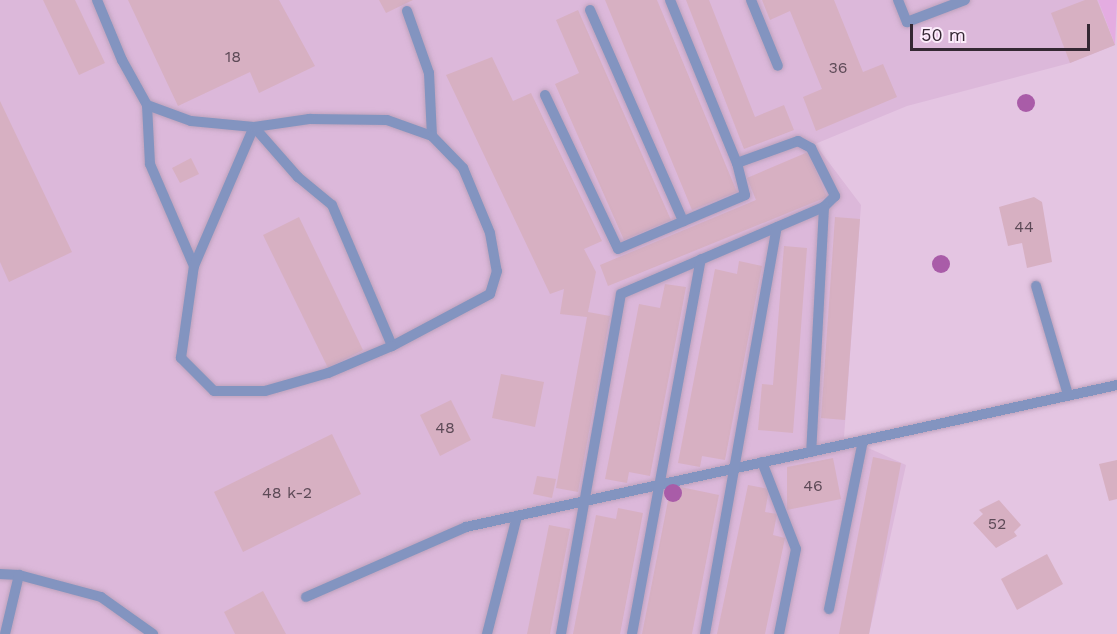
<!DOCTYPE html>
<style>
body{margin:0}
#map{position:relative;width:1117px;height:634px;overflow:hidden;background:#e4c5e2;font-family:"Work Sans",sans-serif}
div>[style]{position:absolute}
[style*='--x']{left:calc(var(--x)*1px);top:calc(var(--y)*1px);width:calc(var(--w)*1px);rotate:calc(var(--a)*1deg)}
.built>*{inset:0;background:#dcb8da}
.green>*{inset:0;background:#e4ace1}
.building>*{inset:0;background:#d7b0c2}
.roads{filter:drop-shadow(0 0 2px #bda2bc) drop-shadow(0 0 2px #bda2bc)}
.lane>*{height:10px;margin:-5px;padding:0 5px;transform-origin:5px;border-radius:5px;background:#8394c0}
.trees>*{width:18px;height:18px;margin:-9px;border-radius:50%;background:#a95ca8}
span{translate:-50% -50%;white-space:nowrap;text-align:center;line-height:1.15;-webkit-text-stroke:4.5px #fcecfb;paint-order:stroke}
.number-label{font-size:16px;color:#5d4a57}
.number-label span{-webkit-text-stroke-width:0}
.scale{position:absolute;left:910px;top:24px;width:180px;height:27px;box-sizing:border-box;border:3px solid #342833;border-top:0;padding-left:8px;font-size:18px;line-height:21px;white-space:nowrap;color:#342833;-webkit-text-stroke:4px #fcecfb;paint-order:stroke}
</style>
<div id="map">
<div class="built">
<i style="clip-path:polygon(0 0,1098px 0,1115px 45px,1070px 63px,907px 106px,815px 144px,861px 205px,844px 437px,906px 465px,869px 634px,0 634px)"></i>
</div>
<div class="green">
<i style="clip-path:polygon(1098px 0,1117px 0,1115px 45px)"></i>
</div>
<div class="building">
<i style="clip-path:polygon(43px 0,75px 0,105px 63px,79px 75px)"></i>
<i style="clip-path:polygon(128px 0,279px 0,315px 66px,259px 93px,250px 72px,178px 106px)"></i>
<i style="clip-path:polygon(379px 0,413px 0,386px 13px)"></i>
<i style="clip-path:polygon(605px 0,657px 0,737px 192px,692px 210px)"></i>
<i style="clip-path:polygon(686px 0,709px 0,755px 117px,784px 105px,794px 130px,744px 149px)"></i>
<i style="clip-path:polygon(762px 0,834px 0,863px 72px,883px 64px,897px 97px,816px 131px,803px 97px,822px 89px,790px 11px,770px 20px)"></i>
<i style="clip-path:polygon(1085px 0,1097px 0,1115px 45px,1070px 63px,1051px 13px)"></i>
<i style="clip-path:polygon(578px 10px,671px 220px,624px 240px,555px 84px,579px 73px,556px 20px)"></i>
<i style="clip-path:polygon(492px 57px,513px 101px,531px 93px,602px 241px,584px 249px,596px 272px,588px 312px,610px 316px,578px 492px,556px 488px,587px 317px,560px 314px,564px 289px,550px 294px,446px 75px)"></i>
<i style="clip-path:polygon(0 101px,72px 252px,9px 282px,0 262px)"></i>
<i style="clip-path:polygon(808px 152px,827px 197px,608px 286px,600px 265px,756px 200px,747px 178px)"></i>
<i style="clip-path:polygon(191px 158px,199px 174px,180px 183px,172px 168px)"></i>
<i style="clip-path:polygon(1034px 197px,1042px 202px,1052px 262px,1027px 268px,1022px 243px,1008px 246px,999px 207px)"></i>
<i style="clip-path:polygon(299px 217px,363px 350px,328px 368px,263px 235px)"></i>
<i style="clip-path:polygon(835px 217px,860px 219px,845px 420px,821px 418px)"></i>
<i style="clip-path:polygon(784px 246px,807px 248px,793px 433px,758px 430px,762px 384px,773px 385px)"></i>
<i style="clip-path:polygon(739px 261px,762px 266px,725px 460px,702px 456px,700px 467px,678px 463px,715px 269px,737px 274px)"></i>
<i style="clip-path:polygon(665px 284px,686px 287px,650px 476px,629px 472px,627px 483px,605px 479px,639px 304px,660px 308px)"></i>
<i style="clip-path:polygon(501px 374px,544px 382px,535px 427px,492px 418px)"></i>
<i style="clip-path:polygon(451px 400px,471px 440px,440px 456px,420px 415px)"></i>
<i style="clip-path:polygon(332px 434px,361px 494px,243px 552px,214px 492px)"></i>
<i style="clip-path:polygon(873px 457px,901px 463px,869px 634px,839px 634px)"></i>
<i style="clip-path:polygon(833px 458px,841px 499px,787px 510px,787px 467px)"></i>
<i style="clip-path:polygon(1117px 460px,1117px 499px,1109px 501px,1099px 464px)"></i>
<i style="clip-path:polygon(537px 476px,556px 479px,552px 498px,533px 494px)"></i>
<i style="clip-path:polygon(671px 485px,719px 495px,692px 634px,642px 634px)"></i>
<i style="clip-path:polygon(748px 485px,769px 489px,765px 512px,777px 514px,773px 535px,785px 538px,765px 634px,717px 634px)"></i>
<i style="clip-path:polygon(999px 500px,1021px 525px,1014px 532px,1017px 536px,996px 548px,973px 523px,983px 514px,979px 510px)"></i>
<i style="clip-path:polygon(618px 508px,643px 513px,620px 634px,573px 634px,596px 515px,616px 519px)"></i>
<i style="clip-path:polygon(549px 525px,570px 529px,550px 634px,527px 634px)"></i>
<i style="clip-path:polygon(1047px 554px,1063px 584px,1017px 610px,1001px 579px)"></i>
<i style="clip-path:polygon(263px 591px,286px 634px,235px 634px,224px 612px)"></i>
</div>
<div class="roads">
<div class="lane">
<i style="--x:97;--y:0;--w:65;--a:67.4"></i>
<i style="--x:122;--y:60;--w:51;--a:60.9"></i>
<i style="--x:147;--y:105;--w:47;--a:20"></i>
<i style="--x:191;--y:121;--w:63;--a:5.4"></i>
<i style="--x:254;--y:127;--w:67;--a:48.7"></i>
<i style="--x:298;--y:177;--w:44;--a:39.5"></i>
<i style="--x:332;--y:205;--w:153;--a:66.9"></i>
<i style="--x:670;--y:0;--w:176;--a:67.7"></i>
<i style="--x:737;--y:163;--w:65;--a:-19.8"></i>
<i style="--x:798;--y:141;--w:15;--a:28"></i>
<i style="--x:811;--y:148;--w:54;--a:63.4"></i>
<i style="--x:835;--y:196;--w:16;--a:135"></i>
<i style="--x:751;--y:0;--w:71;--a:67.8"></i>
<i style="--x:898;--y:0;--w:24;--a:68"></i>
<i style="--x:907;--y:22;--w:62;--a:-20.8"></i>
<i style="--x:590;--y:10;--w:231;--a:66.2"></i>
<i style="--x:407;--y:11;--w:66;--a:70.5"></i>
<i style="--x:429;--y:73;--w:63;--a:87.3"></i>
<i style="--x:545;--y:95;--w:170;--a:64.6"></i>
<i style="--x:618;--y:249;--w:138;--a:-23"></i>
<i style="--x:745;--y:195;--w:33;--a:-104"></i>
<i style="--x:147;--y:105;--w:59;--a:87.1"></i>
<i style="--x:150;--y:164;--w:111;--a:66.7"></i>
<i style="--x:309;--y:119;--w:78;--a:0.7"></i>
<i style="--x:387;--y:120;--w:48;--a:19.6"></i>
<i style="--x:432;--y:136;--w:45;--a:45.9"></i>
<i style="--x:463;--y:168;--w:70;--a:67.4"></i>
<i style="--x:490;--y:233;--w:39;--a:80"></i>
<i style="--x:497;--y:271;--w:24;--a:107"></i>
<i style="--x:490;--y:294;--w:111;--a:152"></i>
<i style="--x:392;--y:346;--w:69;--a:157.1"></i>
<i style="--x:328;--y:373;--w:66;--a:164.1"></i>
<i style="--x:265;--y:391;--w:51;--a:180"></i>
<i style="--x:214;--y:391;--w:47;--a:-135"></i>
<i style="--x:181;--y:358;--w:93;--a:-82"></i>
<i style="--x:194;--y:266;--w:151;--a:-66.7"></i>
<i style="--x:254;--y:127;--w:56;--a:-8.3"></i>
<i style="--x:1036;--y:286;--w:114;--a:73.6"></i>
<i style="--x:762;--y:462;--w:93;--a:68.7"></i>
<i style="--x:796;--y:549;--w:87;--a:101.3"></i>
<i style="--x:0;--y:574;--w:19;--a:3"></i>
<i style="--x:19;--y:575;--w:85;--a:15"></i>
<i style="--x:101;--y:597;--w:64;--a:35.4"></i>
<i style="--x:306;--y:597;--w:175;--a:-23.6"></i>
<i style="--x:466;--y:527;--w:666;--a:-12.3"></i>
<i style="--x:829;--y:609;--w:172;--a:-78.6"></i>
<i style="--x:5;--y:634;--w:61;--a:-76.7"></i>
<i style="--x:487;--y:634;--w:122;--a:-75.7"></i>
<i style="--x:561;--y:634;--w:345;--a:-80"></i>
<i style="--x:621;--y:294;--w:221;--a:-23.2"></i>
<i style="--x:824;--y:207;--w:245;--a:93"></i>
<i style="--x:632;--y:634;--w:381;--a:-79.6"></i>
<i style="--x:705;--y:634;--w:413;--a:-80"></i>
</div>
</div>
<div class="trees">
<i style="left:1026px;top:103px"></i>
<i style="left:941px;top:264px"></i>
<i style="left:673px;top:493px"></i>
</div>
<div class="number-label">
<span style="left:233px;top:57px">18</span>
<span style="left:838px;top:68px">36</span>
<span style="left:1024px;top:227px">44</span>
<span style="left:445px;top:428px">48</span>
<span style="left:813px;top:486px">46</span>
<span style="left:287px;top:493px">48 k-2</span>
<span style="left:997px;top:524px">52</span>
</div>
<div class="scale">50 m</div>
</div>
